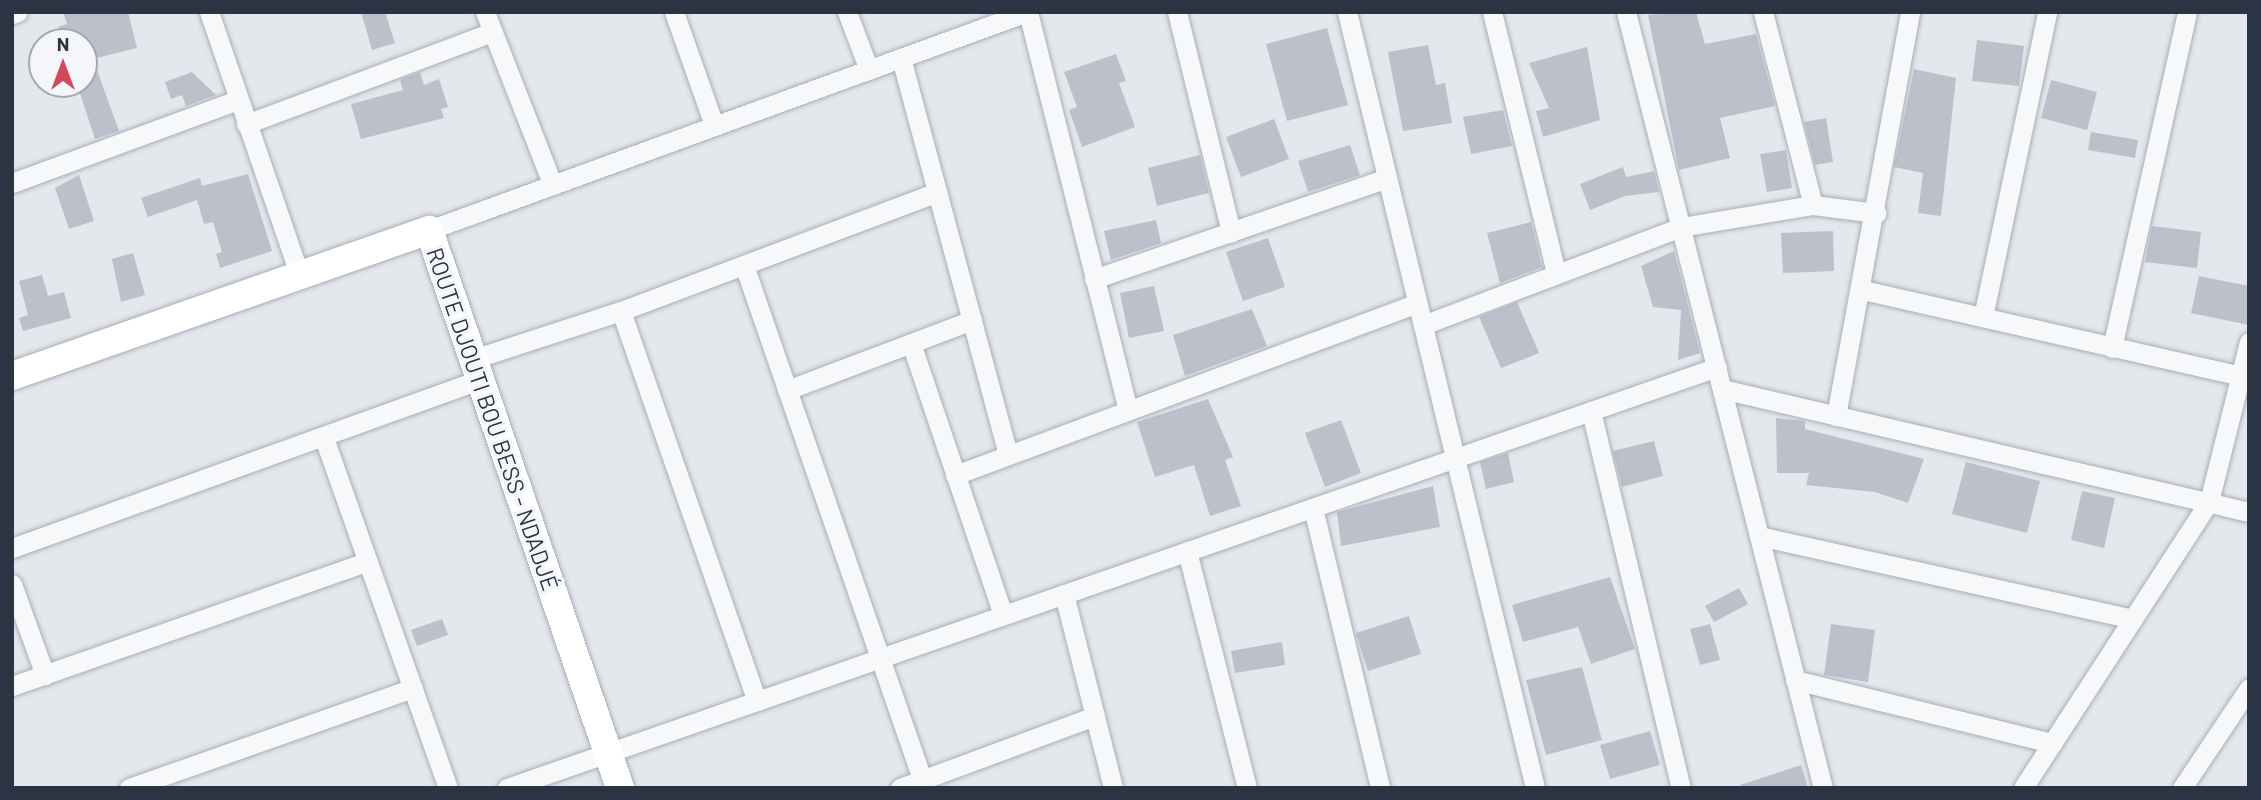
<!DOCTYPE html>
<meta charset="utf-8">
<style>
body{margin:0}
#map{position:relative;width:2261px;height:800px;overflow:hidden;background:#e4e7ec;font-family:Barlow,sans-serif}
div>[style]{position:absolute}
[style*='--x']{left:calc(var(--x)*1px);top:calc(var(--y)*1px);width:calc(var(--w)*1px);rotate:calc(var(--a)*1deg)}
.building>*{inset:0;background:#bbc0ca}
.roads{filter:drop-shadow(0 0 2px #a9aeb7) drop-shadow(0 0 2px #a9aeb7)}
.minor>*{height:19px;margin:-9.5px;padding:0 9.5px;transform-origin:9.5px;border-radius:9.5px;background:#f7f8fa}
.secondary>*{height:28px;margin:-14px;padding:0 14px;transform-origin:14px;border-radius:14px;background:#fff}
span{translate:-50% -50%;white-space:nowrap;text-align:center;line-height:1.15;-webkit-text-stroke:7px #f4f6f9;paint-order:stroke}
.street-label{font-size:23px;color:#2b3445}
.frame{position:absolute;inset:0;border:14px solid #2b3445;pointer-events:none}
.north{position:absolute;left:28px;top:28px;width:70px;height:70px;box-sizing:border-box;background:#f4f6f9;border:2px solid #a4a8b1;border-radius:50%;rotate:0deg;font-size:19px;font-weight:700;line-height:28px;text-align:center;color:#2b3445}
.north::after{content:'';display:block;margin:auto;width:24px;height:32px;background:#d1495b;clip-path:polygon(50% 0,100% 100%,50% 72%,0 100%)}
</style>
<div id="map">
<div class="building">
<i style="clip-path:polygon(63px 12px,128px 12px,137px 48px,93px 59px,119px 131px,95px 139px,77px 84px,84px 84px,84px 42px,63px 42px,58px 27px,67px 24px)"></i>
<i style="clip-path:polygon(361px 12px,385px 12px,395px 43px,372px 50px)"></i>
<i style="clip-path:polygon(1696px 12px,1705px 44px,1756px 34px,1775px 106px,1720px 118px,1730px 158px,1679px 170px,1648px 15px)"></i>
<i style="clip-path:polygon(1327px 28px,1348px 105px,1287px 121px,1266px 44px)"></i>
<i style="clip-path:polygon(1977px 40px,2024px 46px,2019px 86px,1972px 81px)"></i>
<i style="clip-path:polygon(1428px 45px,1436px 85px,1445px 83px,1452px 123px,1403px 131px,1388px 52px)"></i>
<i style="clip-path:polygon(1587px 47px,1600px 120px,1543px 137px,1536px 111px,1549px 108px,1529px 63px)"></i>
<i style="clip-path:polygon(1116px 54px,1126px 81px,1119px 83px,1135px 127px,1082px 147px,1069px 110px,1077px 107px,1064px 72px)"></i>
<i style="clip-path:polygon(1914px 69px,1956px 78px,1941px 216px,1918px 213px,1923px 173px,1894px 167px)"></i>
<i style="clip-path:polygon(192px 72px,216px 95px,186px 106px,182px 95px,171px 99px,165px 82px)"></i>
<i style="clip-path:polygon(420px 72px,424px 85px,439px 79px,448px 107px,441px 109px,444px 118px,361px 139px,351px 104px,403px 90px,400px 80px)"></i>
<i style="clip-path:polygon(2051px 80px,2097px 92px,2087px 130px,2041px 118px)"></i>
<i style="clip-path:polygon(1503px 110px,1512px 146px,1471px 154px,1463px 117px)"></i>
<i style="clip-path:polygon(1826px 118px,1833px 162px,1815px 165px,1804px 122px)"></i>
<i style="clip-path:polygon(1274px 119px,1289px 159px,1241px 177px,1226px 137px)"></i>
<i style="clip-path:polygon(2091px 132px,2138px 140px,2135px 158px,2088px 150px)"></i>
<i style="clip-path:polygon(1350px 145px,1360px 175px,1308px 192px,1298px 161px)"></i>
<i style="clip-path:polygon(1786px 150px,1792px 188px,1767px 192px,1760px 154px)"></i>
<i style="clip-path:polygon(1200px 155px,1209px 193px,1157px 206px,1148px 168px)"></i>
<i style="clip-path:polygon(1623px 167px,1626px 177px,1654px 171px,1659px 192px,1625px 196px,1590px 210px,1580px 184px)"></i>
<i style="clip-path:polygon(248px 174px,272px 251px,220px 268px,216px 254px,222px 252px,213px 222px,204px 224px,197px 200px,148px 217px,141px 198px,200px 178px,202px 186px)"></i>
<i style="clip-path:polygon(79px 175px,94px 221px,69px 229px,55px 188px)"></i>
<i style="clip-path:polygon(1156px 220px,1161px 243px,1111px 260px,1104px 231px)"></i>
<i style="clip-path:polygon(1531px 222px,1542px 267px,1500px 283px,1487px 233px)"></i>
<i style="clip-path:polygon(2152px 226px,2201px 232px,2197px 268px,2145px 262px)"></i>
<i style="clip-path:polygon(1833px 231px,1834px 271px,1783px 273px,1781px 233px)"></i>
<i style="clip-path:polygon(1268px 238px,1285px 287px,1243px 301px,1226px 252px)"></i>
<i style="clip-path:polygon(1674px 251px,1700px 353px,1678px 360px,1681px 310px,1653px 307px,1641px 266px)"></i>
<i style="clip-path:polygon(133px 253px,145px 295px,121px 302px,112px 259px)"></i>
<i style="clip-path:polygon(42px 275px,48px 296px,64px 292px,71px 318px,23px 331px,19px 318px,28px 315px,19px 281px)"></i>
<i style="clip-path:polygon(2199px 276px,2249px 286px,2249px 325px,2191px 313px)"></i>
<i style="clip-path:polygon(1154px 286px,1164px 331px,1129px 338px,1120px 293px)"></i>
<i style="clip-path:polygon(1517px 302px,1539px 353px,1501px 368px,1479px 317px)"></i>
<i style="clip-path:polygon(1252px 309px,1267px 346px,1185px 376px,1173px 335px)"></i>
<i style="clip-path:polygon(1208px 399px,1233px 457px,1225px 460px,1241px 506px,1210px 516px,1194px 465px,1155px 477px,1137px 422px)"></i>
<i style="clip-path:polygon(1776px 418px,1805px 421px,1805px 429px,1924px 459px,1908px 503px,1875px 492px,1806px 485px,1809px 473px,1777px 473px)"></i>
<i style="clip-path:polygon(1341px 420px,1361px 473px,1325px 487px,1305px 433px)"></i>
<i style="clip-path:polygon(1654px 441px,1663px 476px,1622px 487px,1613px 451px)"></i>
<i style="clip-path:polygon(1508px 453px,1514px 482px,1486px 489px,1480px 462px)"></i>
<i style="clip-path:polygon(1966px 462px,2040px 481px,2027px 533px,1952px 514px)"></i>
<i style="clip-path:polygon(1433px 486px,1440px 527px,1341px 546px,1337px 512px)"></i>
<i style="clip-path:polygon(2082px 491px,2115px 498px,2104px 548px,2071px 540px)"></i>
<i style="clip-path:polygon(1610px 577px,1635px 649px,1591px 664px,1578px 627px,1523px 642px,1512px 605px)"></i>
<i style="clip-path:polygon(1739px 588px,1748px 604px,1714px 622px,1705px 606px)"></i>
<i style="clip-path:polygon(1409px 616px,1421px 654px,1368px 671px,1356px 633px)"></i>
<i style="clip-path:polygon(442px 619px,448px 635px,417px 646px,411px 630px)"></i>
<i style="clip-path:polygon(1710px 624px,1720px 660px,1700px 665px,1690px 629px)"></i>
<i style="clip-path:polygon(1831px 624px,1875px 630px,1868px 682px,1824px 675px)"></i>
<i style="clip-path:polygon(1282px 642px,1285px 665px,1235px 673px,1231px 651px)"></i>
<i style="clip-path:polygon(1582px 667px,1602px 740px,1546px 755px,1526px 680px)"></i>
<i style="clip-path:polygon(1650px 731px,1660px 765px,1610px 779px,1600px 745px)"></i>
<i style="clip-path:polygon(1801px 765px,1808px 788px,1741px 788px,1740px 785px)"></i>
</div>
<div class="roads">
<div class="minor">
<i style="--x:209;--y:12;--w:276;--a:71"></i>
<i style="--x:485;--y:12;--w:184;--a:68.6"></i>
<i style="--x:674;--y:12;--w:120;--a:70.5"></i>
<i style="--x:847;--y:12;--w:62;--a:69.2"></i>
<i style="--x:1028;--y:12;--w:411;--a:75.9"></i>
<i style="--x:1177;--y:12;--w:227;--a:76.2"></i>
<i style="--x:1347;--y:12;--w:798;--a:76.38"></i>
<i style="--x:1492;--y:12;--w:268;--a:76.2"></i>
<i style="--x:1626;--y:12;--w:801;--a:75.76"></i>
<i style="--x:1763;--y:12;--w:199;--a:75.5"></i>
<i style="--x:12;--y:14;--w:6;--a:-18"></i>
<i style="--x:901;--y:58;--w:411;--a:74.9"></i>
<i style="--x:246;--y:124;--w:263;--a:-20.5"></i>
<i style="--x:12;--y:183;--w:241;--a:-20.2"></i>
<i style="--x:429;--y:230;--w:636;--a:-20.03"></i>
<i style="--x:744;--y:265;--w:544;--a:70.9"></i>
<i style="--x:1094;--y:279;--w:310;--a:-19"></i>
<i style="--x:1863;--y:290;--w:396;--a:12.8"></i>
<i style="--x:621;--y:311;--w:413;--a:70.8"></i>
<i style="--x:1983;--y:317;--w:312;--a:-78.1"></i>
<i style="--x:1423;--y:325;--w:276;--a:-20.8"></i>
<i style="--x:1681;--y:227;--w:134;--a:-9.5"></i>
<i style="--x:1813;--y:205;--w:64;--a:7.2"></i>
<i style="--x:911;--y:343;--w:287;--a:71.3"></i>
<i style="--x:2112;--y:348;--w:344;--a:-77.4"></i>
<i style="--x:473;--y:359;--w:156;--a:-18"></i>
<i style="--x:621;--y:311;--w:338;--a:-20.6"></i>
<i style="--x:1722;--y:389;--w:541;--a:13.14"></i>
<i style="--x:787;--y:390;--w:198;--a:-20.7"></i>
<i style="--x:1591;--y:411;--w:388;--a:76.6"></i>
<i style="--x:1836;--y:416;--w:411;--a:-79.6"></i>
<i style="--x:324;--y:438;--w:371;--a:70.5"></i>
<i style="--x:955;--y:475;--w:493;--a:-20.4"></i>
<i style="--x:1313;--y:508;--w:288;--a:76.5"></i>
<i style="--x:1759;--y:536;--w:383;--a:12.5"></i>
<i style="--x:12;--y:548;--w:496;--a:-19.8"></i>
<i style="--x:1187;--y:551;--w:244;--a:75.8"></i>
<i style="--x:12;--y:584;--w:97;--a:70.1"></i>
<i style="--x:1064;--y:594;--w:200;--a:75.8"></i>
<i style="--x:1795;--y:680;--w:265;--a:13.8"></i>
<i style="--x:12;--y:686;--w:377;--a:-19.3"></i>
<i style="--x:129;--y:788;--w:301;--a:-19.4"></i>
<i style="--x:507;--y:788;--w:1281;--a:-19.18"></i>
<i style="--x:900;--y:788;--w:208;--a:-20.3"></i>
<i style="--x:2023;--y:788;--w:341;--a:-57"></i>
<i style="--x:2209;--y:502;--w:165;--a:-76"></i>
<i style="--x:2182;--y:788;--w:120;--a:-56.2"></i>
</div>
<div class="secondary">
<i style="--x:12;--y:376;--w:442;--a:-19.3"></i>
<i style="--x:429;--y:230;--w:590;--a:71.1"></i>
</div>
</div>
<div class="street-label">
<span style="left:493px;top:419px;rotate:71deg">ROUTE DJOUTI BOU BESS - NDADJÉ</span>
</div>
<div class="frame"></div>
<div class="north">N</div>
</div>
